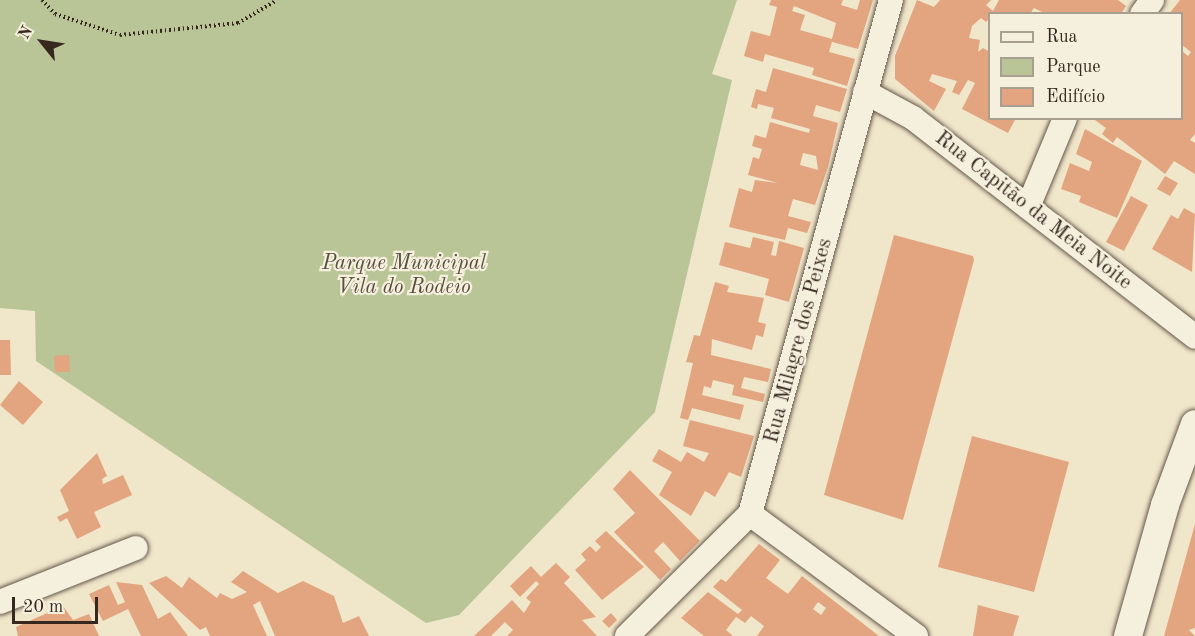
<!DOCTYPE html>
<meta charset="utf-8">
<style>
body{margin:0}
#map{position:relative;width:1195px;height:636px;overflow:hidden;background:#f0e6ca;font-family:"Old Standard TT",serif}
div>[style]{position:absolute}
[style*='--x']{left:calc(var(--x)*1px);top:calc(var(--y)*1px);width:calc(var(--w)*1px);rotate:calc(var(--a)*1deg)}
.green>*{inset:0;background:#bac597}
.building>*{inset:0;background:#e2a57f}
.path>*{height:4px;margin-top:-2px;transform-origin:0;background:repeating-linear-gradient(90deg,#37281f 0 1.5px,transparent 0 4.5px)}
.roads{filter:drop-shadow(0 0 2px #65584a) drop-shadow(0 0 2px #65584a)}
.minor>*{height:24px;margin:-12px;padding:0 12px;transform-origin:12px;border-radius:12px;background:#f5efdd}
.tertiary>*{height:28px;margin:-14px;padding:0 14px;transform-origin:14px;border-radius:14px;background:#f5efdd}
span{translate:-50% -50%;white-space:nowrap;text-align:center;line-height:1.15;-webkit-text-stroke:4.5px #f5efdd;paint-order:stroke}
.street-label{font-size:21px;color:#37281f}
.park-label{font-size:21px;color:#584f3d;font-style:italic}
.legend{position:absolute;left:988px;top:12px;width:195px;height:108px;box-sizing:border-box;background:#f5efdd;border:2px solid #a99f91;margin:0;padding:8px 10px;list-style:none;font-size:18px;color:#37281f}
.legend li{display:flex;align-items:center;gap:12px;height:30px}
.legend b{width:30px;border:2px solid #a99f91}
.north{position:absolute;left:12px;top:12px;width:60px;height:60px;-webkit-text-stroke:4px #f5efdd;paint-order:stroke;rotate:300deg;font-size:16px;font-weight:700;line-height:24px;text-align:center;color:#37281f}
.north::after{content:'';display:block;margin:auto;width:21px;height:27px;background:#37281f;clip-path:polygon(50% 0,100% 100%,50% 72%,0 100%)}
.scale{position:absolute;left:12px;top:597px;width:86px;height:27px;box-sizing:border-box;border:3px solid #37281f;border-top:0;padding-left:8px;font-size:18px;line-height:21px;white-space:nowrap;color:#37281f;-webkit-text-stroke:4px #f5efdd;paint-order:stroke}
</style>
<div id="map">
<div class="green">
<i style="clip-path:polygon(0 0,737px 0,712px 74px,732px 80px,655px 412px,459px 615px,426px 623px,36px 361px,35px 311px,0 308px)"></i>
</div>
<div class="building">
<i style="clip-path:polygon(evenodd,771px 0,843px 0,841px 5px,857px 10px,860px 0,873px 0,858px 49px,832px 42px,829px 52px,855px 59px,847px 86px,812px 75px,814px 68px,765px 54px,763px 62px,744px 56px,751px 31px,770px 36px,777px 7px,769px 5px,771px 0,794px 6px,836px 23px,832px 39px,800px 30px,805px 15px,792px 11px,794px 6px)"></i>
<i style="clip-path:polygon(917px 0,934px 7px,940px 0,991px 0,986px 5px,993px 11px,999px 0,1118px 0,1126px 6px,1121px 14px,1046px 14px,1034px 8px,1030px 14px,995px 12px,986px 22px,981px 18px,972px 26px,969px 38px,980px 40px,978px 52px,983px 48px,990px 52px,990px 118px,1016px 118px,1008px 133px,962px 109px,975px 83px,968px 80px,959px 95px,952px 92px,957px 81px,932px 74px,929px 81px,946px 89px,934px 111px,895px 79px,895px 56px)"></i>
<i style="clip-path:polygon(1180px 0,1195px 0,1195px 134px,1190px 140px,1195px 143px,1195px 174px,1174px 161px,1165px 174px,1117px 137px,1113px 143px,1102px 134px,1106px 128px,1092px 118px,1182px 118px,1182px 51px,1188px 56px,1191px 52px,1182px 45px,1182px 14px,1169px 14px)"></i>
<i style="clip-path:polygon(evenodd,773px 68px,847px 89px,840px 112px,816px 105px,813px 116px,838px 123px,828px 167px,815px 205px,793px 199px,788px 216px,811px 222px,807px 233px,788px 228px,785px 240px,729px 227px,739px 188px,752px 192px,755px 180px,778px 183px,748px 175px,753px 157px,759px 159px,762px 149px,752px 146px,755px 135px,766px 138px,770px 122px,809px 133px,810px 129px,771px 118px,774px 108px,758px 104px,757px 109px,751px 107px,756px 89px,766px 92px,773px 68px,803px 153px,816px 156px,818px 170px,800px 165px,803px 153px)"></i>
<i style="clip-path:polygon(1085px 129px,1142px 161px,1117px 218px,1079px 202px,1081px 196px,1061px 189px,1070px 163px,1089px 171px,1092px 162px,1076px 154px)"></i>
<i style="clip-path:polygon(1165px 176px,1178px 183px,1170px 196px,1157px 189px)"></i>
<i style="clip-path:polygon(1131px 196px,1148px 205px,1124px 251px,1106px 242px)"></i>
<i style="clip-path:polygon(1184px 208px,1195px 214px,1192px 272px,1152px 249px,1171px 215px,1178px 219px)"></i>
<i style="clip-path:polygon(894px 235px,973px 256px,974px 260px,903px 520px,824px 495px)"></i>
<i style="clip-path:polygon(753px 237px,774px 242px,771px 255px,776px 256px,779px 241px,804px 248px,789px 302px,765px 295px,769px 279px,719px 265px,725px 242px,750px 248px)"></i>
<i style="clip-path:polygon(715px 282px,729px 286px,727px 292px,764px 298px,758px 322px,766px 324px,763px 337px,756px 335px,752px 350px,712px 339px,711px 355px,771px 369px,768px 382px,744px 377px,741px 388px,765px 394px,763px 402px,732px 395px,734px 385px,713px 380px,711px 388px,704px 386px,702px 395px,744px 405px,740px 420px,692px 408px,688px 420px,680px 418px,693px 363px,686px 362px,694px 335px,700px 336px)"></i>
<i style="clip-path:polygon(0 340px,10px 340px,11px 375px,0 375px)"></i>
<i style="clip-path:polygon(69px 355px,70px 372px,55px 372px,54px 356px)"></i>
<i style="clip-path:polygon(19px 381px,43px 402px,23px 425px,0 405px)"></i>
<i style="clip-path:polygon(690px 420px,754px 436px,741px 477px,729px 472px,715px 497px,705px 491px,691px 516px,659px 495px,672px 472px,652px 461px,659px 449px,681px 462px,687px 452px,704px 462px,709px 453px,683px 446px)"></i>
<i style="clip-path:polygon(972px 436px,1069px 462px,1034px 592px,938px 567px)"></i>
<i style="clip-path:polygon(97px 453px,107px 476px,102px 479px,103px 484px,123px 475px,132px 495px,94px 512px,101px 527px,77px 539px,67px 518px,60px 522px,57px 517px,69px 511px,60px 490px)"></i>
<i style="clip-path:polygon(630px 470px,700px 541px,680px 561px,663px 542px,654px 551px,671px 569px,660px 580px,614px 532px,635px 513px,613px 489px)"></i>
<i style="clip-path:polygon(1195px 524px,1195px 628px,1189px 630px,1195px 636px,1164px 636px)"></i>
<i style="clip-path:polygon(606px 531px,644px 567px,602px 600px,575px 570px,586px 560px,581px 554px,590px 546px,596px 552px,601px 547px,595px 541px)"></i>
<i style="clip-path:polygon(evenodd,759px 544px,780px 560px,766px 578px,788px 594px,802px 576px,879px 636px,757px 636px,764px 626px,751px 616px,745px 623px,736px 617px,726px 630px,733px 636px,704px 636px,681px 618px,708px 592px,738px 614px,742px 610px,713px 587px,721px 579px,726px 582px,759px 544px,818px 602px,826px 608px,821px 615px,813px 609px,818px 602px)"></i>
<i style="clip-path:polygon(556px 563px,570px 577px,564px 583px,596px 617px,582px 620px,597px 636px,507px 636px,513px 630px,505px 622px,491px 636px,474px 636px,512px 600px,524px 613px,531px 602px,526px 598px,539px 584px,536px 581px,520px 597px,510px 586px,531px 566px,541px 577px)"></i>
<i style="clip-path:polygon(243px 571px,278px 593px,303px 581px,334px 596px,343px 623px,359px 616px,369px 636px,275px 636px,260px 601px,253px 605px,267px 636px,210px 636px,206px 627px,200px 630px,149px 583px,166px 576px,182px 588px,189px 577px,217px 598px,220px 593px,232px 599px,247px 592px,231px 582px)"></i>
<i style="clip-path:polygon(116px 582px,142px 585px,158px 619px,170px 612px,188px 636px,141px 636px,128px 609px,103px 621px,89px 594px,109px 585px,118px 605px,125px 602px)"></i>
<i style="clip-path:polygon(978px 605px,1019px 616px,1013px 636px,973px 636px)"></i>
<i style="clip-path:polygon(63px 606px,73px 620px,89px 614px,99px 636px,18px 636px,16px 627px)"></i>
<i style="clip-path:polygon(611px 613px,617px 620px,609px 628px,602px 621px)"></i>
</div>
<div class="path">
<i style="--x:42;--y:0;--w:19;--a:47"></i>
<i style="--x:55;--y:14;--w:68;--a:17.9"></i>
<i style="--x:120;--y:35;--w:119;--a:-5.8"></i>
<i style="--x:238;--y:23;--w:45;--a:-30.5"></i>
</div>
<div class="roads">
<div class="minor">
<i style="--x:1142;--y:14;--w:17;--a:-54"></i>
<i style="--x:865;--y:92;--w:55;--a:28.4"></i>
<i style="--x:913;--y:118;--w:357;--a:37.8"></i>
<i style="--x:1028;--y:207;--w:96;--a:-67.4"></i>
<i style="--x:750;--y:514;--w:206;--a:36.3"></i>
<i style="--x:0;--y:602;--w:146;--a:-21.7"></i>
<i style="--x:627;--y:636;--w:173;--a:-44.8"></i>
<i style="--x:750;--y:514;--w:533;--a:-74.66"></i>
</div>
<div class="tertiary">
<i style="--x:1128;--y:636;--w:136;--a:-74.2"></i>
<i style="--x:1165;--y:505;--w:86;--a:-69.7"></i>
</div>
</div>
<div class="street-label">
<span style="left:1033px;top:211px;rotate:38deg">Rua Capitão da Meia Noite</span>
<span style="left:799px;top:341px;rotate:-75deg">Rua Milagre dos Peixes</span>
</div>
<div class="park-label">
<span style="left:404px;top:276px">Parque Municipal<br>Vila do Rodeio</span>
</div>
<ul class="legend">
<li><b style="height:8px;background:#f5efdd"></b>Rua</li>
<li><b style="height:16px;background:#bac597"></b>Parque</li>
<li><b style="height:16px;background:#e2a57f"></b>Edifício</li>
</ul>
<div class="north">N</div>
<div class="scale">20 m</div>
</div>
